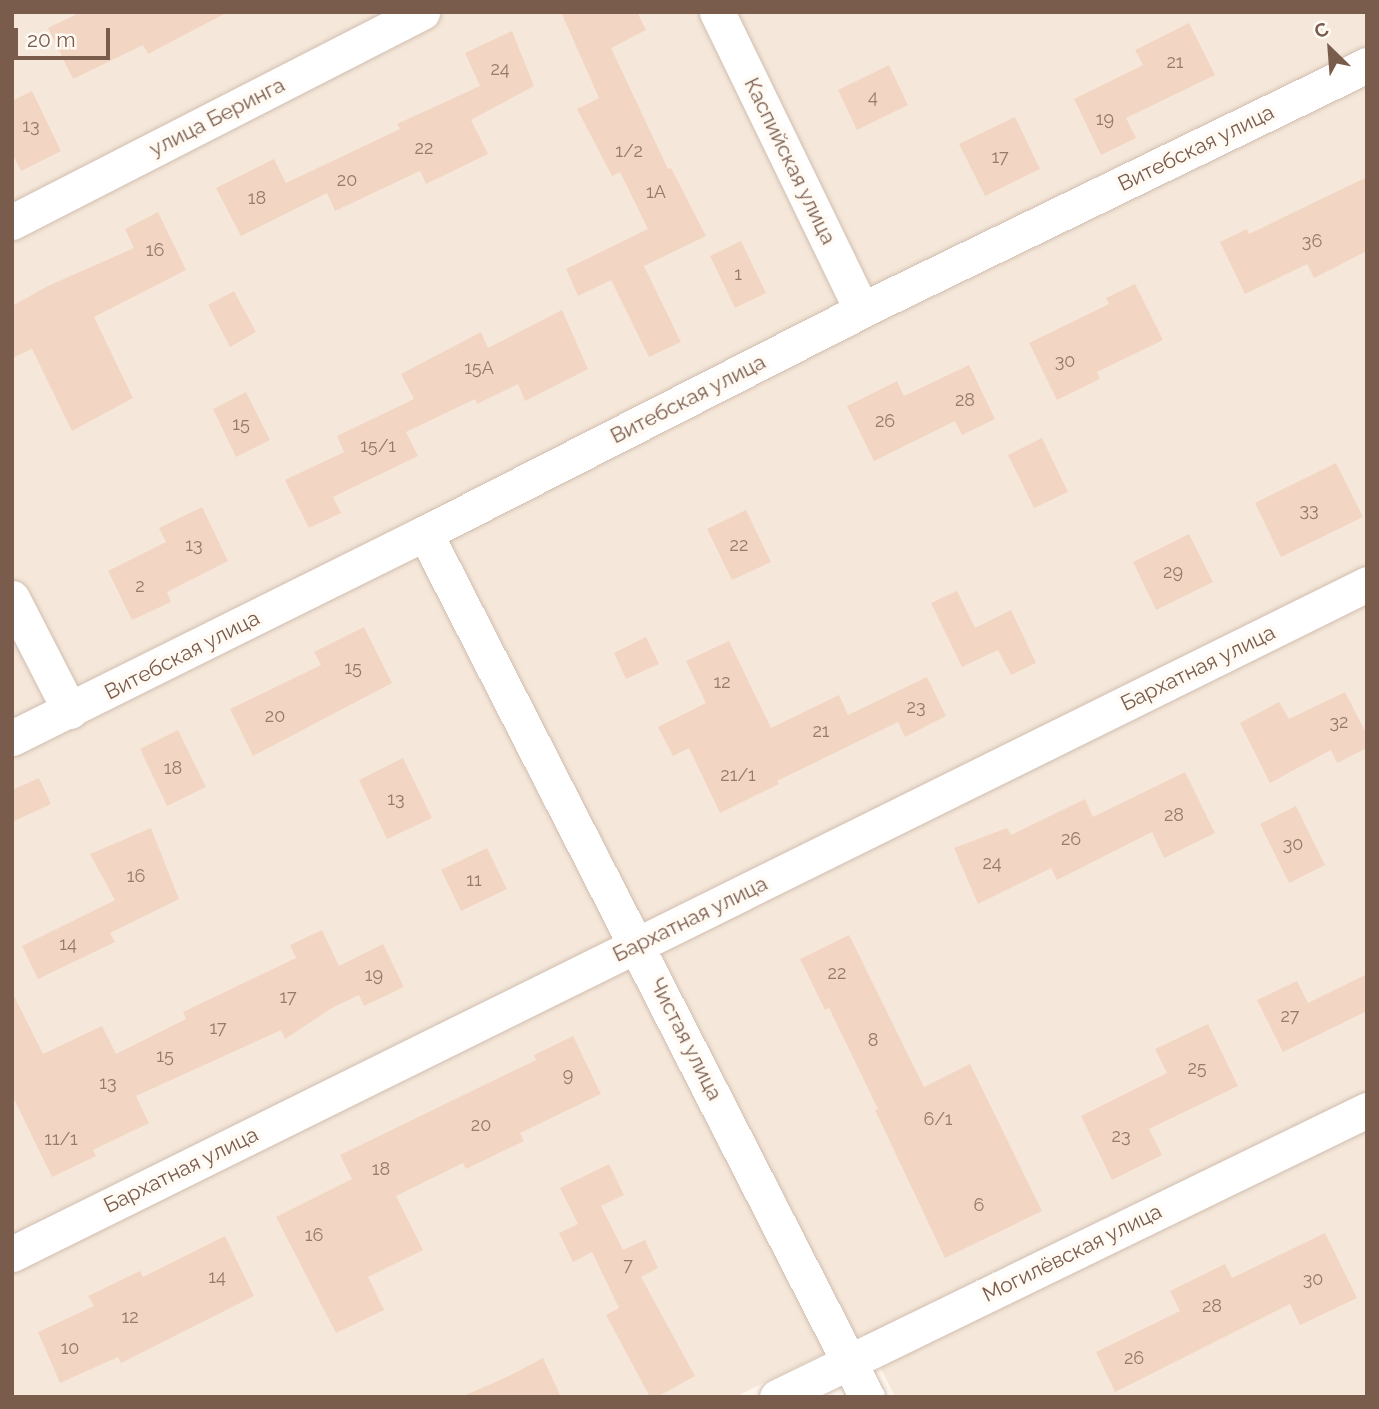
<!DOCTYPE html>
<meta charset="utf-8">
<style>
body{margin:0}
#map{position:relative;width:1379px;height:1409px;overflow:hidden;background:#fdf6ec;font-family:Raleway,sans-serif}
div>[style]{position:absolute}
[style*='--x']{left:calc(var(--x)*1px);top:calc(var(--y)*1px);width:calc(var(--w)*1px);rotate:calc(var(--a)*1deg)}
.residential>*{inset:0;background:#f5e8da}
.building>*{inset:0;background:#f3d5c3}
.roads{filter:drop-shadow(0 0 2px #d1beb0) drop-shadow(0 0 2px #d1beb0)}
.minor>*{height:35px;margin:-17.5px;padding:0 17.5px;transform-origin:17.5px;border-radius:17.5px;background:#fff}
span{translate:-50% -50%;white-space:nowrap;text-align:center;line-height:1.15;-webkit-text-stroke:7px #fffaf3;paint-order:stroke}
.number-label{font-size:18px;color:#987a6a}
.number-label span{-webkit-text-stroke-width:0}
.street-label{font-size:21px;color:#7a5c4d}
.frame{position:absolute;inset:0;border:14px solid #7a5c4d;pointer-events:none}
.north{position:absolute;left:1295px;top:14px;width:70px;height:70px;-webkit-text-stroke:5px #fffaf3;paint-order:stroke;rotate:335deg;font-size:19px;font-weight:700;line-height:28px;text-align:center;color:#7a5c4d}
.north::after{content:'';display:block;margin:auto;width:24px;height:32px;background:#7a5c4d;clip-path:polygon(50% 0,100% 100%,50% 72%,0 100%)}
.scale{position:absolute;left:14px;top:28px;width:96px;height:32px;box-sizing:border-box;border:4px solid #7a5c4d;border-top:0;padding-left:9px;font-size:21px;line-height:24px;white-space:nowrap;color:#7a5c4d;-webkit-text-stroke:5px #fffaf3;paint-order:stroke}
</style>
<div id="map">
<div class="residential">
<i style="clip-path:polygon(12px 12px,1367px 12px,1367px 1397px,895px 1397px,864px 1334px,735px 1397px,12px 1397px)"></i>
</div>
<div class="building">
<i style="clip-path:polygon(81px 12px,228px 12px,148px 54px,143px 45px,73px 79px,48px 28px)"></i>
<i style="clip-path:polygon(561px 12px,637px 12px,646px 30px,611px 48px,668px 169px,671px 168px,706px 236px,644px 266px,681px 342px,649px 357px,611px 280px,578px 296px,566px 269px,648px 229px,620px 172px,612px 176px,577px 109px,599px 98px)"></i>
<i style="clip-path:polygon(1189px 23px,1215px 75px,1126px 118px,1136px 138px,1101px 155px,1074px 99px,1143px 65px,1135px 50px)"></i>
<i style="clip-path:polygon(512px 31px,534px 86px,471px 120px,488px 154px,426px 184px,420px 171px,335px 211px,327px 193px,241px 236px,216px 188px,274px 159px,286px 183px,400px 129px,397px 124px,480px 86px,465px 53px)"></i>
<i style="clip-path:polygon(889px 65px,908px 105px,857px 130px,838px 90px)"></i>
<i style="clip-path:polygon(32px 91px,61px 151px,21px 171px,12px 153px,12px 101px)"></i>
<i style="clip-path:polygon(1015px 117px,1040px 169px,985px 196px,959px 144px)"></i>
<i style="clip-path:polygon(1367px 177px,1367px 251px,1314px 278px,1307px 264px,1245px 294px,1220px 242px,1247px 229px,1249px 234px)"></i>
<i style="clip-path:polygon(158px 212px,186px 270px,94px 317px,133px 398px,72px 431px,32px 349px,12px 358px,12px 306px,48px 286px,134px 248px,125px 229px)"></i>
<i style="clip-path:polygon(741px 241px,766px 293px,735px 308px,710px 256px)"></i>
<i style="clip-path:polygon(1135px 284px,1163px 340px,1097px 372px,1100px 379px,1057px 400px,1029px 343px,1109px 304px,1106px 298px)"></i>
<i style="clip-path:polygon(234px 291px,256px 332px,230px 347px,208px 305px)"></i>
<i style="clip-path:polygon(562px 310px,588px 369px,525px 401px,518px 384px,477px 404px,475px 399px,406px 432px,418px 456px,333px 497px,341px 513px,309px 528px,285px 480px,344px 452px,337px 436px,414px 399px,401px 374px,481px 332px,488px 348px)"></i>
<i style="clip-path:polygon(969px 365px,995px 419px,962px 435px,955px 421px,874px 461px,847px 406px,897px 381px,904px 396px)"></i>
<i style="clip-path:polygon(246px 392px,270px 440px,236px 457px,213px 409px)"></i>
<i style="clip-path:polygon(1042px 438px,1068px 492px,1034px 508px,1008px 455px)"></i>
<i style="clip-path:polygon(1336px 463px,1363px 517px,1281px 557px,1255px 503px)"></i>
<i style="clip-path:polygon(202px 507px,228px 561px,167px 592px,171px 602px,132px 620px,108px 571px,166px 542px,159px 528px)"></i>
<i style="clip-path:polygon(746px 510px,771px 562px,732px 580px,707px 529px)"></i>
<i style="clip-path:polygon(1189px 534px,1213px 582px,1156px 610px,1133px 562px)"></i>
<i style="clip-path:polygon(957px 591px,975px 628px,1011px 610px,1036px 663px,1011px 675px,998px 650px,962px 667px,931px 603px)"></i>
<i style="clip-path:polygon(364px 627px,392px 683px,253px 756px,230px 709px,321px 665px,314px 652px)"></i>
<i style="clip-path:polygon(646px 637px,659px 664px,626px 679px,614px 653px)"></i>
<i style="clip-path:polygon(729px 641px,771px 728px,839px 695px,848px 715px,927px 677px,946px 716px,905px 737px,898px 722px,777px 781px,779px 784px,720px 813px,689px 748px,673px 756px,658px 727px,706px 703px,686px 661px)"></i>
<i style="clip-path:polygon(1345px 692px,1367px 735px,1367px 748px,1337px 763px,1331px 750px,1270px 783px,1240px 723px,1279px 702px,1289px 719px)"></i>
<i style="clip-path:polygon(178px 730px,206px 787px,167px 806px,140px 749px)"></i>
<i style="clip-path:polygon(403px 758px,432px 818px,387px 839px,359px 780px)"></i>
<i style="clip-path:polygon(1185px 772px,1215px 833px,1164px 858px,1152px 832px,1057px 880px,1051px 868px,978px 904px,954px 848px,1007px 828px,1011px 835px,1085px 799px,1093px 817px)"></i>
<i style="clip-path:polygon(39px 778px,51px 804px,12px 822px,12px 790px)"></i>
<i style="clip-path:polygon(1296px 806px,1325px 865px,1289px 883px,1260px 824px)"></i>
<i style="clip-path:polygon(151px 828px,179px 899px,110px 933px,115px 942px,38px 979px,22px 946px,115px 900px,90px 854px)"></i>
<i style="clip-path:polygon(487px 848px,507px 889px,461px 911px,441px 870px)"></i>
<i style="clip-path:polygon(322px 930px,339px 966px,383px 944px,404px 987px,364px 1006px,359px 995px,332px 1008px,285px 1039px,281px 1030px,136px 1096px,149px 1123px,93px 1150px,96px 1156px,52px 1177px,12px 1095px,12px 992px,43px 1054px,102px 1026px,116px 1054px,186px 1019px,183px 1012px,296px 958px,290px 945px)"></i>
<i style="clip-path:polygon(849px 935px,924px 1087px,970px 1064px,1042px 1211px,945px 1258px,875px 1110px,878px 1109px,829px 1008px,825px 1010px,800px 959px)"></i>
<i style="clip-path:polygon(1367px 974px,1367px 1011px,1283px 1052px,1257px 1000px,1297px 981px,1308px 1003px)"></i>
<i style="clip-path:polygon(1208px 1024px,1238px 1086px,1149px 1129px,1162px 1155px,1112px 1180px,1081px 1116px,1167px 1073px,1155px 1049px)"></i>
<i style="clip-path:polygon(573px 1036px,601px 1094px,520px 1133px,524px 1141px,466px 1169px,463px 1163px,396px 1196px,423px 1250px,368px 1277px,384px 1310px,336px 1333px,276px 1217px,352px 1179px,340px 1155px,536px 1060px,534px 1055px)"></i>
<i style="clip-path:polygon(609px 1164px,624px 1195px,601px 1206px,623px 1250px,645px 1240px,658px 1268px,641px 1277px,695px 1376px,657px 1397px,650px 1397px,606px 1315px,619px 1308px,592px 1252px,573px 1262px,559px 1233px,578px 1224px,560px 1188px)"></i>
<i style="clip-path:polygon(1325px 1233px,1357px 1298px,1300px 1325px,1290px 1304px,1115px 1392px,1096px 1352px,1180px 1311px,1170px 1291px,1225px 1264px,1232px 1278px)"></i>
<i style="clip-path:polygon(225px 1236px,254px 1296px,121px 1363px,118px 1357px,60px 1383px,38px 1332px,94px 1306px,88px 1296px,140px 1271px,143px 1277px)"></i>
<i style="clip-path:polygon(543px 1358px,561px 1397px,461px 1397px,509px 1376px)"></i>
</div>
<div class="roads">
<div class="minor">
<i style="--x:717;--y:12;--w:331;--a:64.1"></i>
<i style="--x:12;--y:222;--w:461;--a:-27.1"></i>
<i style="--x:425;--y:533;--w:970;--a:62.91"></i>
<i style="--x:12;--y:598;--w:127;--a:62.8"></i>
<i style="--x:12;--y:738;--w:461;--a:-26.4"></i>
<i style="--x:425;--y:533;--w:491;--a:-27"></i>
<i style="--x:862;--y:310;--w:561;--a:-25.88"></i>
<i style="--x:12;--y:1254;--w:1512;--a:-26.31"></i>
<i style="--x:777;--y:1397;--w:656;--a:-25.94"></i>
</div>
</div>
<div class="number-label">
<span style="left:1175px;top:62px">21</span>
<span style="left:500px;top:69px">24</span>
<span style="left:873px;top:97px">4</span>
<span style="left:1105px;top:119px">19</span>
<span style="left:31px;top:126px">13</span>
<span style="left:424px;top:148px">22</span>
<span style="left:629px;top:151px">1/2</span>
<span style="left:1000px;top:157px">17</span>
<span style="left:347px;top:180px">20</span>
<span style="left:656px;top:192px">1А</span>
<span style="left:257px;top:198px">18</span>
<span style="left:1312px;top:241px">36</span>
<span style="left:155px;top:250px">16</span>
<span style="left:738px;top:274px">1</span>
<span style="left:1065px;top:361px">30</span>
<span style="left:479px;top:368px">15А</span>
<span style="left:965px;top:400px">28</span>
<span style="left:885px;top:421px">26</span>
<span style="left:241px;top:424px">15</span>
<span style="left:378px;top:446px">15/1</span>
<span style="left:1309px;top:510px">33</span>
<span style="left:194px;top:545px">13</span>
<span style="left:739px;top:545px">22</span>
<span style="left:1173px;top:572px">29</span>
<span style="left:140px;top:586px">2</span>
<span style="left:353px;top:668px">15</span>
<span style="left:722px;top:682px">12</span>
<span style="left:916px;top:707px">23</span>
<span style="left:275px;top:716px">20</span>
<span style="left:1339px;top:722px">32</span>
<span style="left:821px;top:731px">21</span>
<span style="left:173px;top:768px">18</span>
<span style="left:738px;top:775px">21/1</span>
<span style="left:396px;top:799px">13</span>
<span style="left:1174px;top:815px">28</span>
<span style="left:1071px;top:839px">26</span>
<span style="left:1293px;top:844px">30</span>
<span style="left:992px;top:863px">24</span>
<span style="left:136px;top:876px">16</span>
<span style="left:474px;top:880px">11</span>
<span style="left:68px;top:944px">14</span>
<span style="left:837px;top:973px">22</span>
<span style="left:374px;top:975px">19</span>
<span style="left:288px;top:997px">17</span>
<span style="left:1290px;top:1016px">27</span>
<span style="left:218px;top:1028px">17</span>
<span style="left:873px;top:1040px">8</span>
<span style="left:165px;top:1056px">15</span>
<span style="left:1197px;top:1068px">25</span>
<span style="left:568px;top:1075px">9</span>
<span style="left:108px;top:1083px">13</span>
<span style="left:938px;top:1119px">6/1</span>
<span style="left:481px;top:1125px">20</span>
<span style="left:1121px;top:1136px">23</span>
<span style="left:61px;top:1139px">11/1</span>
<span style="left:381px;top:1169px">18</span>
<span style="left:979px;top:1205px">6</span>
<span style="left:314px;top:1235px">16</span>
<span style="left:628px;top:1265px">7</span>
<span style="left:217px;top:1277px">14</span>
<span style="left:1313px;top:1279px">30</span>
<span style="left:1212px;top:1306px">28</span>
<span style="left:130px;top:1317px">12</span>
<span style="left:70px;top:1348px">10</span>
<span style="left:1134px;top:1358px">26</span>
</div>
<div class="street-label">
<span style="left:217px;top:117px;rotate:-27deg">улица Беринга</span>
<span style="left:1196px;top:148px;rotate:-26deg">Витебская улица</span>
<span style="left:790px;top:161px;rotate:64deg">Каспийская улица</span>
<span style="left:688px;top:399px;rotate:-27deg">Витебская улица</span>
<span style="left:182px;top:655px;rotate:-27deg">Витебская улица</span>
<span style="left:1198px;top:668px;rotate:-26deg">Бархатная улица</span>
<span style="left:690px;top:919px;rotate:-26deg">Бархатная улица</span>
<span style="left:686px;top:1039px;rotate:63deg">Чистая улица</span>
<span style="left:181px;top:1170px;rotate:-26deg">Бархатная улица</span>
<span style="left:1072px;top:1253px;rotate:-26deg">Могилёвская улица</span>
</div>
<div class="frame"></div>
<div class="north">С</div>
<div class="scale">20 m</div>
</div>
